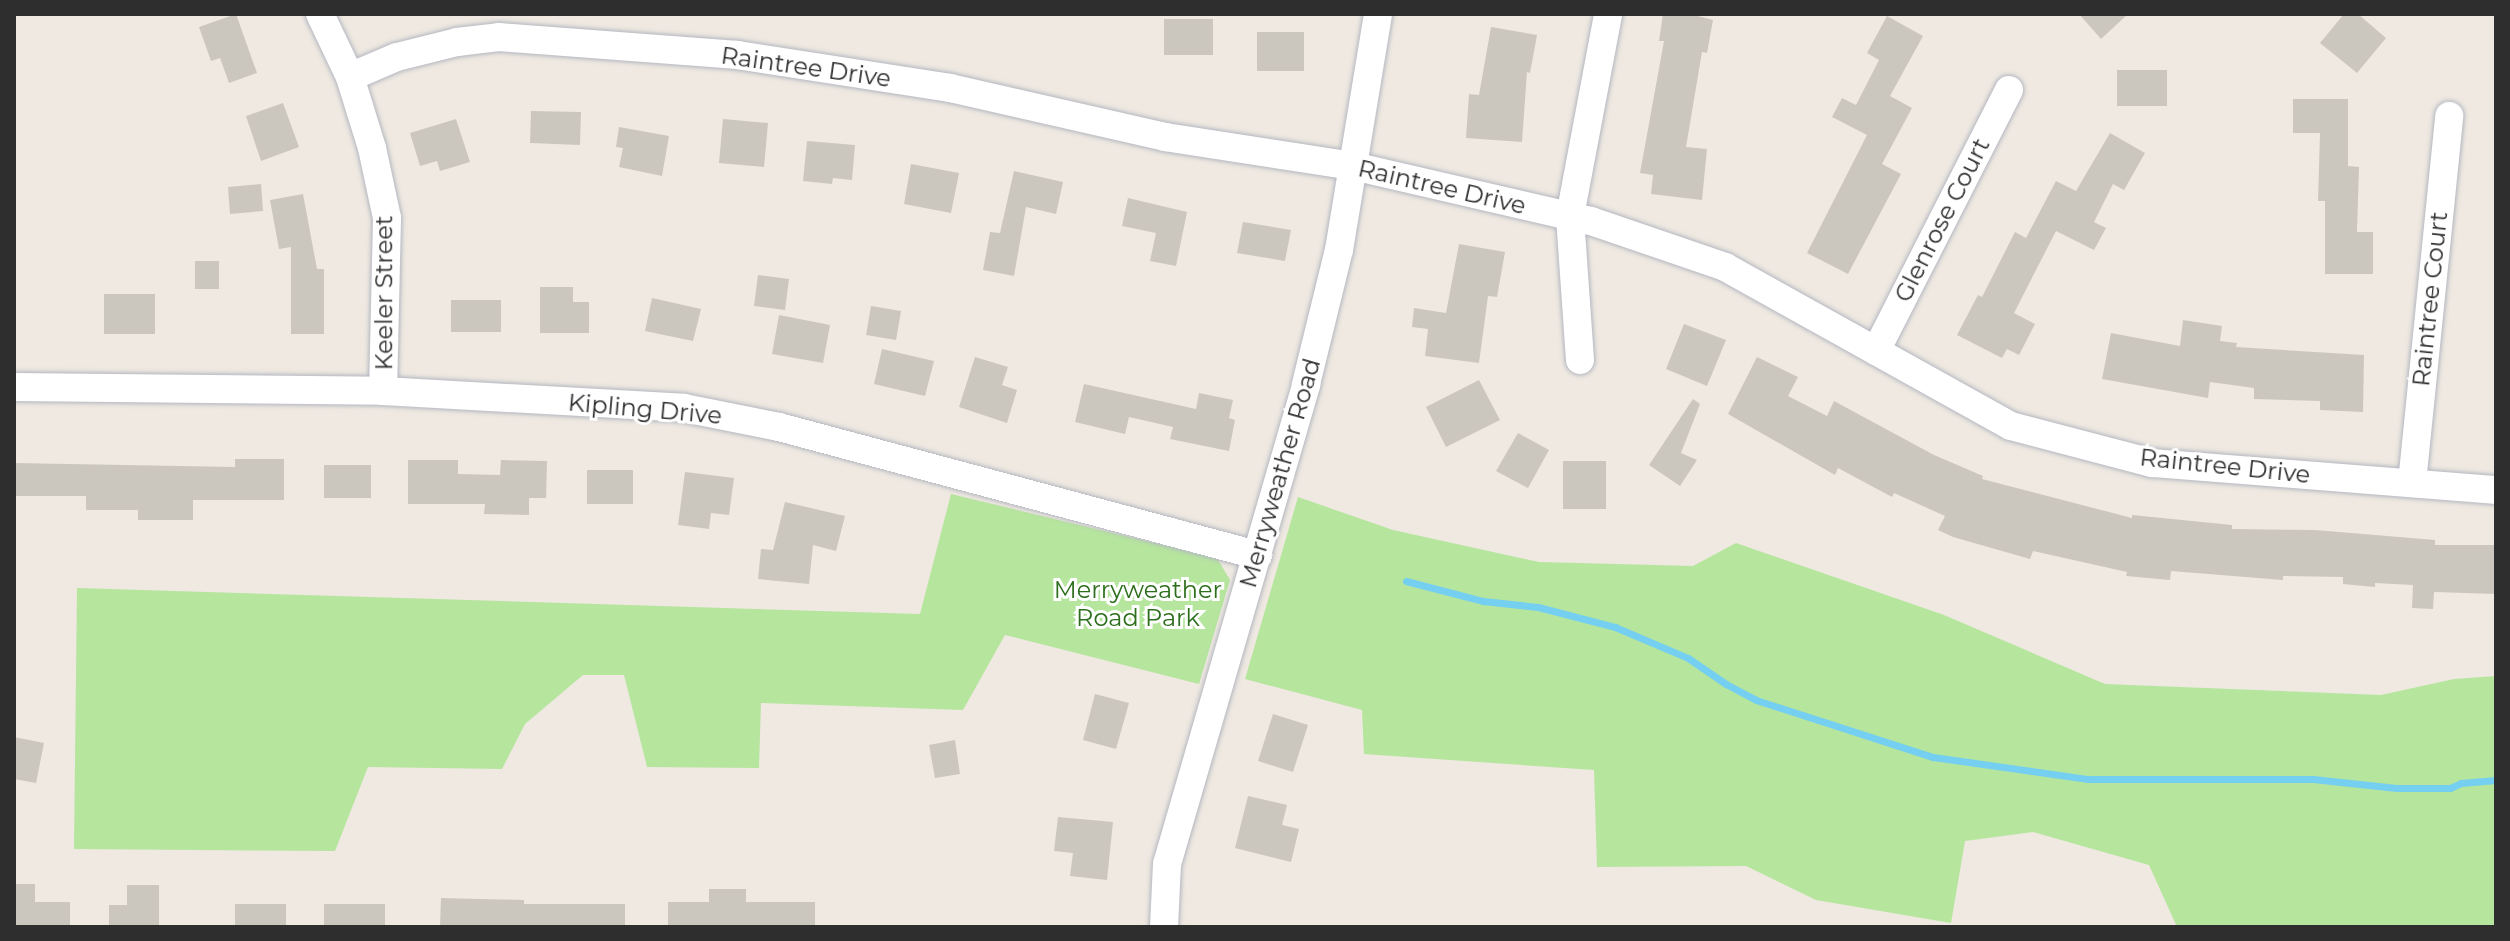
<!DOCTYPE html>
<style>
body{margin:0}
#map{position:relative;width:2510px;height:941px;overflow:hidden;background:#efe9e1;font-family:Montserrat,sans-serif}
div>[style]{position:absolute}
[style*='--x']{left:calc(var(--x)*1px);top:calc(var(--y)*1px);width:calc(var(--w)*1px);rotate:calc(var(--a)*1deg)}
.green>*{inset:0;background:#b6e59e}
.stream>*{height:7px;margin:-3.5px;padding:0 3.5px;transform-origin:3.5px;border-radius:3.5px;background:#75cff0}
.building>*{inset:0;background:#cbc7bf}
.roads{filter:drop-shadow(0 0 2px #b4b7c1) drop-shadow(0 0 2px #b4b7c1)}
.street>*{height:28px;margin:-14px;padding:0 14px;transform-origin:14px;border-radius:14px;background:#fff}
span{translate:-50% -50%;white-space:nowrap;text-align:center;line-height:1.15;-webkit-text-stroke:6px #fff;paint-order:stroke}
.street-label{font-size:24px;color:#2e2e2e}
.park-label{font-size:24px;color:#2c6e1b}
.frame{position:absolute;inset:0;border:16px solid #2e2e2e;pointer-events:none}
</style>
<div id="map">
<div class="green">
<i style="clip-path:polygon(951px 494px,1217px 558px,1230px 580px,1199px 684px,1005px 635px,963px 710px,761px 703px,759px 768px,647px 767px,624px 675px,583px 675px,525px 724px,502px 769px,368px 767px,335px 851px,74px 849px,77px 588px,920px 614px)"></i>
<i style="clip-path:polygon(1298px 497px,1393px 530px,1539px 562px,1693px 566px,1736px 543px,1944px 615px,2105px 684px,2381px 695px,2454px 679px,2496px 676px,2496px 927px,2177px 927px,2149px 865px,2033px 832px,1965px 841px,1951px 923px,1816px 900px,1746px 866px,1597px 867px,1594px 770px,1364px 754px,1362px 710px,1245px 679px)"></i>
</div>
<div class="stream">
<i style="--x:1406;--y:581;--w:80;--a:14.6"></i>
<i style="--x:1483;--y:601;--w:55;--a:6.2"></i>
<i style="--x:1538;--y:607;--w:80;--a:14.6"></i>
<i style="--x:1615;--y:627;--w:79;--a:23"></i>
<i style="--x:1688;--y:658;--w:46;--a:34.4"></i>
<i style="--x:1726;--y:684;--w:34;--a:28"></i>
<i style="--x:1756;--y:700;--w:186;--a:17.9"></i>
<i style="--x:1933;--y:757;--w:157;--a:8.1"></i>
<i style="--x:2088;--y:779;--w:225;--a:0"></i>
<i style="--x:2313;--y:779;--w:84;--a:6.1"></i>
<i style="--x:2397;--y:788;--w:53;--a:0"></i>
<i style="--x:2450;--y:788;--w:12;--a:-24"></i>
<i style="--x:2461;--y:783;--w:35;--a:-5"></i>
</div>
<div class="building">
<i style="clip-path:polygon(236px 14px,257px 73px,229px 83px,220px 58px,211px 61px,199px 27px)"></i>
<i style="clip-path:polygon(1663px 14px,1690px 14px,1713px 20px,1707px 53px,1702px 52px,1686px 147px,1707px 149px,1702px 200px,1651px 194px,1653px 175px,1640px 173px,1664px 41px,1659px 41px)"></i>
<i style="clip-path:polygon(2079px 14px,2128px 14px,2101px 39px)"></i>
<i style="clip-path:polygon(2344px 14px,2358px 14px,2386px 38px,2357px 73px,2320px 43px)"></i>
<i style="clip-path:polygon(1887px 16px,1923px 36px,1890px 96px,1912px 108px,1882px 164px,1901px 174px,1848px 274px,1807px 253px,1867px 135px,1832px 117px,1842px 98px,1856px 105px,1879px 60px,1867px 53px)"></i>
<i style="clip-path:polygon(1164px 19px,1213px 19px,1213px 55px,1164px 55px)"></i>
<i style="clip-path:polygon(1491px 27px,1537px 35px,1530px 73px,1527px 72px,1522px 142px,1466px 138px,1469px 94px,1479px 95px)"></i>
<i style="clip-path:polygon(1257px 32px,1304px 32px,1304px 71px,1257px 71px)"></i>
<i style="clip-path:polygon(2117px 70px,2167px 70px,2167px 106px,2117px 106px)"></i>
<i style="clip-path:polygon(2293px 99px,2348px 99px,2348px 166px,2359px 167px,2357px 232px,2373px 232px,2373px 274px,2325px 274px,2325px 201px,2318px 201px,2320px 133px,2293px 133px)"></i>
<i style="clip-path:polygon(283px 103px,299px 147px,261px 161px,246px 116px)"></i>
<i style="clip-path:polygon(531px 111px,581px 112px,580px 145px,530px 143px)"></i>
<i style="clip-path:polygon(456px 119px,470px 162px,440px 171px,437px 161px,420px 166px,410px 133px)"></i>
<i style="clip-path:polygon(723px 119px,768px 123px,764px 167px,719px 163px)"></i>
<i style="clip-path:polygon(619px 127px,669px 136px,662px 176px,619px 167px,623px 148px,616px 147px)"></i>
<i style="clip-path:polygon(2110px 133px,2145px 153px,2124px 190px,2113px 184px,2094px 222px,2106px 228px,2094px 250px,2056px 231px,2014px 313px,2035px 324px,2019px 355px,2007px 349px,2002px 358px,1957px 335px,1978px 295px,1982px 297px,2015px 232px,2026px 238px,2056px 181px,2076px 191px)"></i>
<i style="clip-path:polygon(807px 141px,855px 145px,852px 180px,833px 178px,832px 184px,803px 181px)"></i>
<i style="clip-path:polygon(911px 164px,959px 173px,951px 213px,904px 204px)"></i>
<i style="clip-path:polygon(1014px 171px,1063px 182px,1056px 214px,1026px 207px,1014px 276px,983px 270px,990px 232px,1000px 233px)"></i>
<i style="clip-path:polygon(261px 184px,263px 211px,230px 214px,228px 187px)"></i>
<i style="clip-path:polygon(303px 194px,317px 269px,324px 269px,324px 334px,291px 334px,291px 247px,279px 249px,270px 200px)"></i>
<i style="clip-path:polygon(1128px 198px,1187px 212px,1176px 266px,1150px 261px,1156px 233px,1122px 226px)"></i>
<i style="clip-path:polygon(1243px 222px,1291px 230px,1285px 261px,1237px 253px)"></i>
<i style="clip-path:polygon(1459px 244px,1505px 252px,1497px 297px,1488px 296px,1479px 363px,1425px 356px,1428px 329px,1412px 327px,1414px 308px,1446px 313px)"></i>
<i style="clip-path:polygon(195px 261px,219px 261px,219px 289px,195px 289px)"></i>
<i style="clip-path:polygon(758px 275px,789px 279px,785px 310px,754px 306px)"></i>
<i style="clip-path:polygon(540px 287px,573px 287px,573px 302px,589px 302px,589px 333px,540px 333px)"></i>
<i style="clip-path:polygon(104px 294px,155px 294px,155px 334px,104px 334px)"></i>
<i style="clip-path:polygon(652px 298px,701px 309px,693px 341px,645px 331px)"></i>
<i style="clip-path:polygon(451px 300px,501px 300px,501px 332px,451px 332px)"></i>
<i style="clip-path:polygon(871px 306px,901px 311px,896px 340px,866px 335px)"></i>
<i style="clip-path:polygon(779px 315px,830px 325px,823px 363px,772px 354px)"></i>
<i style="clip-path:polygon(2183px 320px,2222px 326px,2220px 341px,2237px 343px,2236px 347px,2364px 355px,2363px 412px,2320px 410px,2320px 401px,2254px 399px,2254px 388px,2210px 382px,2208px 398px,2102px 379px,2111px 333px,2180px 346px)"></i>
<i style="clip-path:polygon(1684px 324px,1726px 340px,1707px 386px,1666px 369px)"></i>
<i style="clip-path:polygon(882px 349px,934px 361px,925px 396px,874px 384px)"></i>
<i style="clip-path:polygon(975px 357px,1008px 367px,1002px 385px,1017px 390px,1007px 423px,959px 407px)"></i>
<i style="clip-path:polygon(1757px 357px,1798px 377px,1788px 396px,1827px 416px,1834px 401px,1934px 455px,1983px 476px,1982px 479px,2132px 518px,2132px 515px,2232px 525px,2232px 529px,2315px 530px,2435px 540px,2435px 545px,2496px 545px,2496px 594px,2434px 592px,2433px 609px,2412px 608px,2413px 585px,2375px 583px,2375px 587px,2343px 584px,2343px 577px,2283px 576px,2283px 580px,2171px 571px,2170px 580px,2126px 576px,2127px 572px,2033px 551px,2030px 559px,1953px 537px,1938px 530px,1945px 516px,1894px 493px,1892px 497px,1838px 468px,1835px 475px,1728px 414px)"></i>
<i style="clip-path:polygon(1479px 380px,1500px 420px,1446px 447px,1426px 407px)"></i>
<i style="clip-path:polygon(1084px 384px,1196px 409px,1199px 393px,1233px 400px,1229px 418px,1235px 420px,1229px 451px,1170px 439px,1173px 427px,1129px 417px,1125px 434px,1075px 422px)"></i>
<i style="clip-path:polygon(1693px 399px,1700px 404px,1681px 453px,1697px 460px,1680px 486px,1649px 465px)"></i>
<i style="clip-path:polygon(1518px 433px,1549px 450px,1528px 488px,1496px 471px)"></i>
<i style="clip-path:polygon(235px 459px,284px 459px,284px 500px,193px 500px,193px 520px,138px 520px,138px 510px,86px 510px,86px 496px,14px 496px,14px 463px,235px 467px)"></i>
<i style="clip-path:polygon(408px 460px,458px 460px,458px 474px,500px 475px,501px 460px,547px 461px,546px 498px,529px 498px,529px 515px,484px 514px,485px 504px,408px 504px)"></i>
<i style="clip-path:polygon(1563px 461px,1606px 461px,1606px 509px,1563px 509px)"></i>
<i style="clip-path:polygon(324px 465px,371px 465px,371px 498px,324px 498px)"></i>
<i style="clip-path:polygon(587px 470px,633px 470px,633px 504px,587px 504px)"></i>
<i style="clip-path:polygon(685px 472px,734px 478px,729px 515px,711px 513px,709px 529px,678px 525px)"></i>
<i style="clip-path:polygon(785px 502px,845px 516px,836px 551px,813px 545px,809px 584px,758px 579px,761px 549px,773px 550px)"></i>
<i style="clip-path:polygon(1095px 694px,1129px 703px,1116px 749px,1083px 740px)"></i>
<i style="clip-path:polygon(1273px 714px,1308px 725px,1293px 772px,1258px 761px)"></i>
<i style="clip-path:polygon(14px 737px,44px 743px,36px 783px,14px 779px)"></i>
<i style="clip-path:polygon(955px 740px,960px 774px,935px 778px,929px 745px)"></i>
<i style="clip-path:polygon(1248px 796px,1287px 805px,1282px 825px,1299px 829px,1291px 862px,1235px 848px)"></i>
<i style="clip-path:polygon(1058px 817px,1113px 822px,1107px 880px,1070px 876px,1073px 853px,1054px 851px)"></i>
<i style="clip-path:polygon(14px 884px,35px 884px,35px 902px,70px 902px,70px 927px,16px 927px)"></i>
<i style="clip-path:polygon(127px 885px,159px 885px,159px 927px,109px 927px,109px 905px,127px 905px)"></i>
<i style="clip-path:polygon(709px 889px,746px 889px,746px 902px,815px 902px,815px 927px,668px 927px,668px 902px,709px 902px)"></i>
<i style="clip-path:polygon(441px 898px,524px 900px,524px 904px,625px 904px,625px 927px,440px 927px)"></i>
<i style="clip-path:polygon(235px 904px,286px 904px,286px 927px,235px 927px)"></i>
<i style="clip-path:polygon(324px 904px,385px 904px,385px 927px,324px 927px)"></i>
</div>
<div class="roads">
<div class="street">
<i style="--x:320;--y:14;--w:70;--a:64.5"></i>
<i style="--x:350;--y:77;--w:74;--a:72.8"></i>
<i style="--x:372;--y:148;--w:72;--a:77.9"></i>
<i style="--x:387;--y:218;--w:173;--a:91.3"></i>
<i style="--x:350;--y:77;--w:51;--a:-23.1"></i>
<i style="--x:397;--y:57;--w:62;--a:-14"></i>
<i style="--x:457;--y:42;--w:42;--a:-6.8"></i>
<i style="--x:499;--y:37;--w:239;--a:4.3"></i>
<i style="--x:737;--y:55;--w:216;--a:8.8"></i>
<i style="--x:950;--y:88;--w:221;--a:12.8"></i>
<i style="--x:1165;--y:137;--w:190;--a:8.8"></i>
<i style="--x:1353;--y:166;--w:244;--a:13"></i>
<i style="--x:1591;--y:221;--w:142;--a:18.9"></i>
<i style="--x:1725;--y:267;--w:327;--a:29.1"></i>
<i style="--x:2011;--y:426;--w:146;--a:14.7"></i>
<i style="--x:2152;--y:463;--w:345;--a:4.5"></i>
<i style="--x:1876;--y:351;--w:293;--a:-63"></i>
<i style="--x:1580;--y:360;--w:144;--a:-94"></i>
<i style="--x:1570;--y:216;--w:206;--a:-79.3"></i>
<i style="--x:14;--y:387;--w:369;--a:0.6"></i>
<i style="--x:383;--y:391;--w:301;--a:3.2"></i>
<i style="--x:684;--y:408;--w:97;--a:11.3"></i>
<i style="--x:779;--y:427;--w:496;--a:15"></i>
<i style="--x:2412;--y:483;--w:369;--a:-84.2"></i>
<i style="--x:1164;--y:927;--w:63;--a:-87.3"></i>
<i style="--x:1167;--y:864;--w:500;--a:-73.8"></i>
<i style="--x:1306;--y:384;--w:138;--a:-76.2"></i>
<i style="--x:1339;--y:250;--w:239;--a:-80.6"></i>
</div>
</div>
<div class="street-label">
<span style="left:806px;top:67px;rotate:8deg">Raintree Drive</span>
<span style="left:1442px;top:187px;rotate:13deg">Raintree Drive</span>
<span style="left:1942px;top:220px;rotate:-63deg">Glenrose Court</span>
<span style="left:384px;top:293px;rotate:-90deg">Keeler Street</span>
<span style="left:2430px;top:299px;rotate:-84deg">Raintree Court</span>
<span style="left:645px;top:409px;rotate:5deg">Kipling Drive</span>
<span style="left:2225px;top:466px;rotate:6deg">Raintree Drive</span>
<span style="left:1280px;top:473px;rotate:-74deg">Merryweather Road</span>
</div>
<div class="park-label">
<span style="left:1138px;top:604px">Merryweather<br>Road Park</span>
</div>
<div class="frame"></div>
</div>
